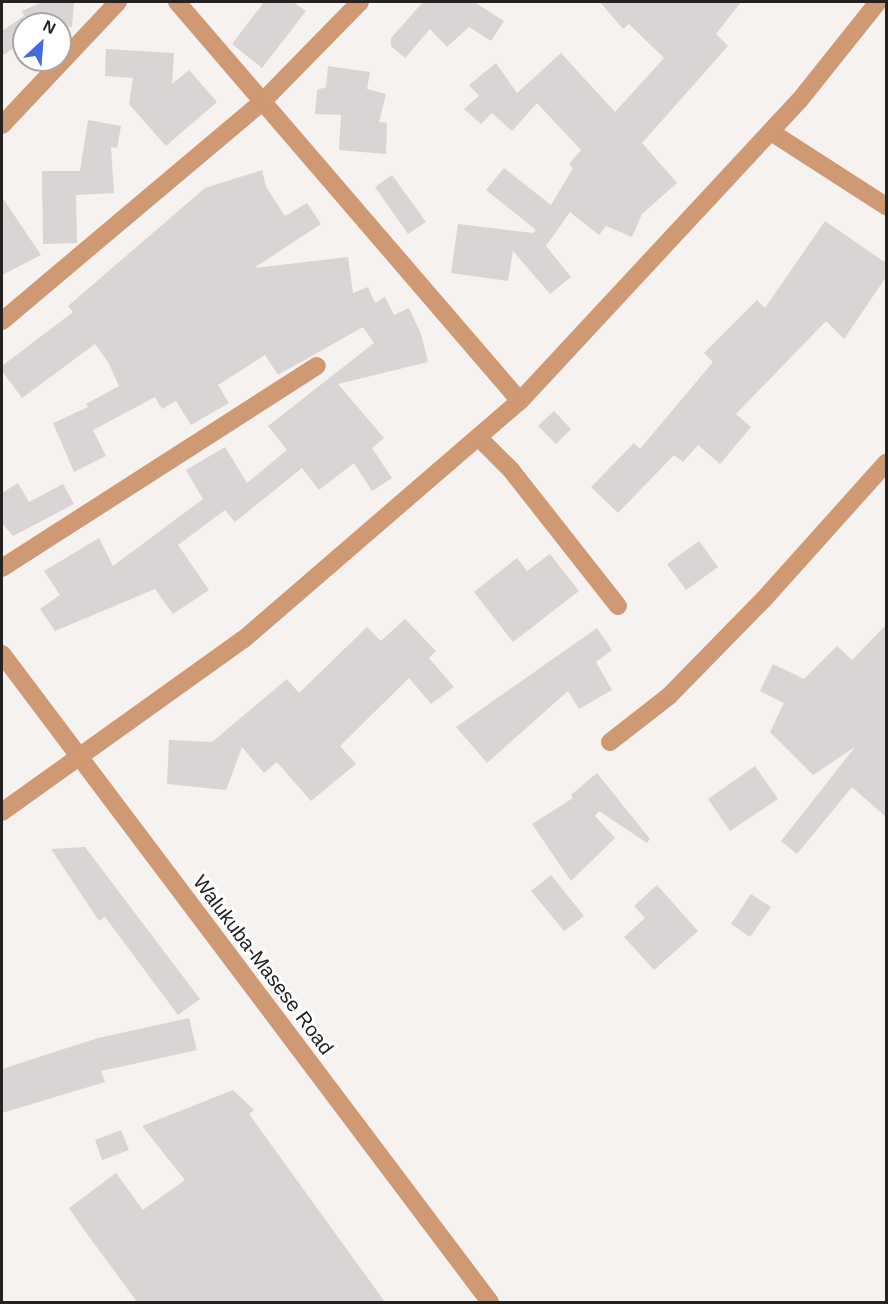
<!DOCTYPE html>
<style>
body{margin:0}
#map{position:relative;width:888px;height:1304px;overflow:hidden;background:#f5f2f0;font-family:Helvetica,sans-serif}
div>[style]{position:absolute}
[style*='--x']{left:calc(var(--x)*1px);top:calc(var(--y)*1px);width:calc(var(--w)*1px);rotate:calc(var(--a)*1deg)}
.building>*{inset:0;background:#d8d5d4}
.minor>*{height:18px;margin:-9px;padding:0 9px;transform-origin:9px;border-radius:9px;background:#cf9973}
span{translate:-50% -50%;white-space:nowrap;text-align:center;line-height:1.15;-webkit-text-stroke:6px #fff;paint-order:stroke}
.street-label{font-size:20px;color:#232221}
.frame{position:absolute;inset:0;border:3px solid #232221;pointer-events:none}
.north{position:absolute;left:12px;top:12px;width:60px;height:60px;box-sizing:border-box;background:#fff;border:2px solid #a7a7a6;border-radius:50%;rotate:26deg;font-size:16px;font-weight:700;line-height:24px;text-align:center;color:#232221}
.north::after{content:'';display:block;margin:auto;width:21px;height:27px;background:#426cde;clip-path:polygon(50% 0,100% 100%,50% 72%,0 100%)}
</style>
<div id="map">
<div class="building">
<i style="clip-path:polygon(42px 2px,74px 2px,72px 27px,28px 24px,24px 16px,24px 41px,2px 56px,2px 31px,24px 16px,22px 11px)"></i>
<i style="clip-path:polygon(264px 2px,293px 2px,306px 11px,262px 68px,232px 44px)"></i>
<i style="clip-path:polygon(423px 2px,474px 2px,504px 21px,491px 41px,469px 27px,447px 47px,430px 29px,405px 58px,391px 46px,391px 38px)"></i>
<i style="clip-path:polygon(600px 2px,741px 2px,716px 34px,728px 46px,642px 143px,677px 183px,642px 214px,632px 237px,606px 226px,599px 235px,570px 212px,546px 246px,571px 277px,550px 294px,513px 251px,508px 281px,451px 273px,458px 224px,533px 233px,536px 230px,486px 190px,504px 168px,551px 205px,573px 168px,569px 164px,581px 150px,537px 103px,512px 131px,492px 113px,481px 124px,464px 109px,479px 96px,469px 85px,496px 63px,517px 93px,561px 53px,615px 112px,664px 58px,629px 24px,623px 29px)"></i>
<i style="clip-path:polygon(106px 49px,174px 53px,172px 84px,189px 70px,217px 102px,166px 146px,129px 104px,133px 78px,105px 76px)"></i>
<i style="clip-path:polygon(328px 66px,370px 72px,367px 89px,386px 94px,379px 122px,387px 123px,386px 154px,339px 150px,341px 115px,315px 114px,317px 90px,326px 87px)"></i>
<i style="clip-path:polygon(88px 120px,121px 126px,117px 148px,111px 147px,114px 193px,76px 195px,77px 243px,43px 244px,42px 171px,80px 171px)"></i>
<i style="clip-path:polygon(262px 170px,266px 187px,285px 216px,307px 203px,321px 224px,254px 268px,348px 257px,353px 293px,368px 287px,375px 303px,385px 297px,394px 315px,409px 308px,421px 334px,428px 362px,338px 384px,384px 438px,372px 448px,392px 478px,372px 491px,354px 463px,319px 490px,302px 468px,235px 522px,225px 510px,178px 545px,209px 590px,173px 614px,155px 589px,55px 631px,40px 609px,60px 595px,44px 571px,99px 538px,113px 566px,203px 499px,186px 470px,225px 447px,247px 483px,287px 450px,268px 426px,374px 343px,363px 327px,278px 375px,265px 355px,218px 385px,229px 403px,191px 425px,176px 401px,162px 409px,155px 397px,93px 430px,106px 456px,74px 472px,53px 423px,88px 407px,86px 404px,119px 386px,108px 362px,95px 344px,22px 398px,2px 371px,2px 366px,73px 312px,68px 306px,205px 188px)"></i>
<i style="clip-path:polygon(392px 175px,426px 222px,408px 234px,375px 187px)"></i>
<i style="clip-path:polygon(2px 197px,41px 255px,2px 275px)"></i>
<i style="clip-path:polygon(825px 221px,886px 263px,886px 277px,844px 339px,826px 321px,736px 414px,751px 427px,720px 464px,698px 445px,683px 462px,674px 455px,618px 513px,591px 487px,634px 443px,640px 449px,713px 362px,704px 353px,757px 300px,765px 308px)"></i>
<i style="clip-path:polygon(554px 411px,571px 429px,556px 444px,538px 426px)"></i>
<i style="clip-path:polygon(18px 483px,29px 502px,63px 484px,74px 504px,13px 536px,2px 523px,2px 493px)"></i>
<i style="clip-path:polygon(699px 541px,718px 567px,686px 590px,667px 564px)"></i>
<i style="clip-path:polygon(550px 554px,579px 591px,513px 642px,474px 592px,517px 558px,527px 571px)"></i>
<i style="clip-path:polygon(405px 619px,436px 651px,429px 658px,454px 687px,431px 704px,409px 678px,340px 746px,356px 764px,311px 801px,277px 762px,264px 773px,242px 747px,226px 790px,167px 784px,169px 740px,212px 742px,287px 679px,299px 693px,367px 627px,381px 641px)"></i>
<i style="clip-path:polygon(886px 625px,886px 817px,852px 787px,797px 854px,781px 841px,855px 747px,813px 775px,770px 732px,784px 703px,760px 691px,773px 664px,804px 679px,837px 646px,852px 660px)"></i>
<i style="clip-path:polygon(597px 628px,612px 650px,596px 662px,612px 690px,579px 709px,568px 691px,487px 763px,456px 727px)"></i>
<i style="clip-path:polygon(755px 766px,778px 799px,730px 831px,708px 799px)"></i>
<i style="clip-path:polygon(597px 773px,650px 839px,647px 843px,599px 811px,595px 816px,615px 838px,571px 881px,532px 824px,573px 798px,571px 795px)"></i>
<i style="clip-path:polygon(85px 847px,200px 999px,178px 1015px,105px 917px,99px 921px,51px 849px)"></i>
<i style="clip-path:polygon(551px 875px,584px 916px,564px 931px,531px 891px)"></i>
<i style="clip-path:polygon(657px 885px,698px 931px,654px 970px,624px 937px,645px 918px,634px 906px)"></i>
<i style="clip-path:polygon(751px 894px,771px 907px,750px 937px,731px 924px)"></i>
<i style="clip-path:polygon(189px 1018px,197px 1050px,101px 1071px,105px 1082px,2px 1113px,2px 1069px,98px 1038px)"></i>
<i style="clip-path:polygon(233px 1090px,254px 1110px,249px 1114px,385px 1302px,137px 1302px,82px 1227px,69px 1208px,116px 1173px,143px 1210px,185px 1180px,142px 1126px)"></i>
<i style="clip-path:polygon(121px 1130px,129px 1150px,102px 1160px,95px 1140px)"></i>
</div>
<div class="minor">
<i style="--x:177;--y:2;--w:526;--a:49.32"></i>
<i style="--x:2;--y:125;--w:169;--a:-46.7"></i>
<i style="--x:771;--y:132;--w:137;--a:32.8"></i>
<i style="--x:2;--y:321;--w:343;--a:-40.1"></i>
<i style="--x:264;--y:100;--w:137;--a:-45.6"></i>
<i style="--x:478;--y:437;--w:47;--a:45"></i>
<i style="--x:511;--y:470;--w:173;--a:51.8"></i>
<i style="--x:2;--y:568;--w:374;--a:-32.7"></i>
<i style="--x:2;--y:654;--w:811;--a:53.02"></i>
<i style="--x:610;--y:742;--w:75;--a:-37.9"></i>
<i style="--x:669;--y:696;--w:136;--a:-45.6"></i>
<i style="--x:764;--y:599;--w:183;--a:-48.1"></i>
<i style="--x:2;--y:812;--w:297;--a:-35.6"></i>
<i style="--x:244;--y:639;--w:364;--a:-40.8"></i>
<i style="--x:520;--y:401;--w:410;--a:-47.1"></i>
<i style="--x:799;--y:101;--w:127;--a:-51.4"></i>
</div>
<div class="street-label">
<span style="left:263px;top:965px;rotate:53deg">Walukuba-Masese Road</span>
</div>
<div class="frame"></div>
<div class="north">N</div>
</div>
